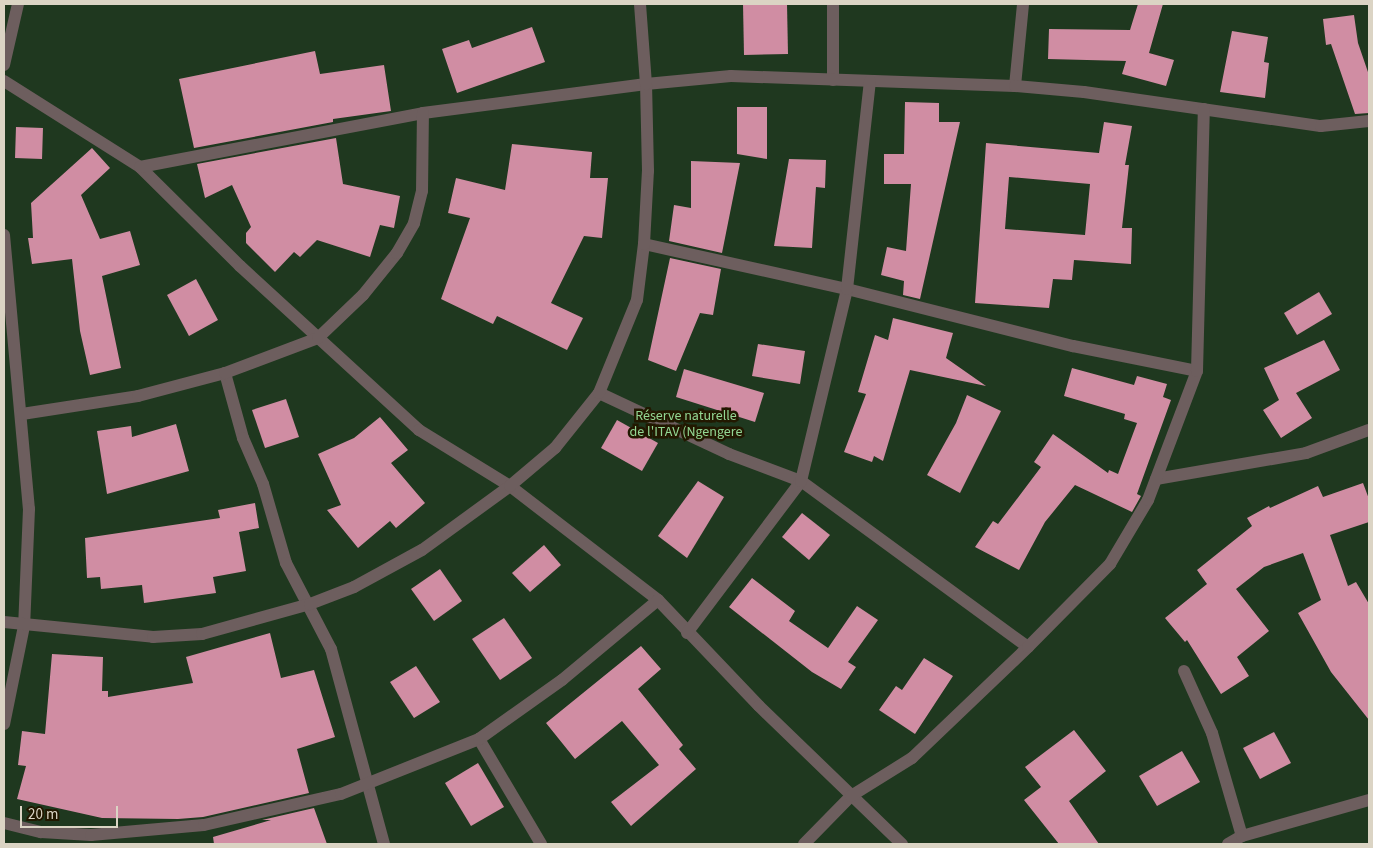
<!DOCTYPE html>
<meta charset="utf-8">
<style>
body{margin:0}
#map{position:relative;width:1373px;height:848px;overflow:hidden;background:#2c2205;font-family:"Source Sans 3",sans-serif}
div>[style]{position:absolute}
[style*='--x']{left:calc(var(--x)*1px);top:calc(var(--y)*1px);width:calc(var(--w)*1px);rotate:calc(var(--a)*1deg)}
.green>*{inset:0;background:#1f381f}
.building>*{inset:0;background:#d08da3}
.service>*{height:12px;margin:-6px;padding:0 6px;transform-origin:6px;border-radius:6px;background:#6d5e5e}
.minor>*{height:12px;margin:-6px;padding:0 6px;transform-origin:6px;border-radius:6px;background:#6d5e5e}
span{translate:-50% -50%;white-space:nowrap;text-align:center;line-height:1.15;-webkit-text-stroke:5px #221800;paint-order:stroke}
.park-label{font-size:14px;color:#93d793}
.frame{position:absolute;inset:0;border:5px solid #dbd4c4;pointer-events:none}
.scale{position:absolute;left:20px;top:806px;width:98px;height:22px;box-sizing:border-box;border:2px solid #dbd4c4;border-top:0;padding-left:6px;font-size:15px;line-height:18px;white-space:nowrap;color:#dbd4c4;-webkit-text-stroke:4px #221800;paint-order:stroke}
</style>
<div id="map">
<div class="green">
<i style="clip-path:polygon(4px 4px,1369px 4px,1369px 844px,4px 844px)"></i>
</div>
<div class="building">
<i style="clip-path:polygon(743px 4px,787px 4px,788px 54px,744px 55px)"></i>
<i style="clip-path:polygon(1138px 4px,1163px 4px,1149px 53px,1174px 60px,1166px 86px,1122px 74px,1126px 61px,1048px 59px,1049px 29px,1130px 30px)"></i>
<i style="clip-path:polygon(1354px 15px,1358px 43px,1369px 75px,1369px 113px,1355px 114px,1331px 44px,1326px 45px,1323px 19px)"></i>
<i style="clip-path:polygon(532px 27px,545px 62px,457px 93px,442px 49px,469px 40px,472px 48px)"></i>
<i style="clip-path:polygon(1232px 31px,1268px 37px,1264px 62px,1269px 63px,1265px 98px,1220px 92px)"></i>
<i style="clip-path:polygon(315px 51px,320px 74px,384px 65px,391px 111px,333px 119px,333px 122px,194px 148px,179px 79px)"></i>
<i style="clip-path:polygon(905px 102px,939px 103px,939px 122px,960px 122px,920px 299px,903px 295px,904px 281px,881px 275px,887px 247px,906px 251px,911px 184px,884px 184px,884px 154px,904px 154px)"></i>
<i style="clip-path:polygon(737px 107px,767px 107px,767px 159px,737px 154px)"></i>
<i style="clip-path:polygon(evenodd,1104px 122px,1132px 126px,1125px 165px,1129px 165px,1122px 228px,1132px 228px,1131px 264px,1074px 260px,1072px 280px,1053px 279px,1049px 308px,975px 303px,986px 143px,1099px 153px,1104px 122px,1009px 177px,1090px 184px,1085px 235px,1005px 229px,1009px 177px)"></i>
<i style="clip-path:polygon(16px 127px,43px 128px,42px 159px,15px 158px)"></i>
<i style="clip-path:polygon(336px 138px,343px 184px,400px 196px,394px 228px,380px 225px,370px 257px,317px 240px,300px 257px,294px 252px,275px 272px,246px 243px,246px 233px,251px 227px,232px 185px,205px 198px,197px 164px)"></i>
<i style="clip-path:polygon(512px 144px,592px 152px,590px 178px,608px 178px,602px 238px,584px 236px,551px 303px,583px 318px,567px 350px,497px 316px,493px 324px,441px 299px,470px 218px,448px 213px,456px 178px,505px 190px)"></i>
<i style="clip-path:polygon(92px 148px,110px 168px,81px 195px,100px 239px,130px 231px,140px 265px,102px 276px,121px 368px,90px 375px,80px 331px,72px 259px,32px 264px,28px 238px,33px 238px,31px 203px)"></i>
<i style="clip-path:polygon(789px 159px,826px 160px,825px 188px,816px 187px,812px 248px,774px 246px)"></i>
<i style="clip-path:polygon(691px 161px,740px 163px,722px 253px,669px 241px,674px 205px,691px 208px)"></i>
<i style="clip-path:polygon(670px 258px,721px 269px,713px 315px,700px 313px,676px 371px,648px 360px)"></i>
<i style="clip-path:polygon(196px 279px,218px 320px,189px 336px,167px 295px)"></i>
<i style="clip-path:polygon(1319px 292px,1332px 314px,1297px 335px,1284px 313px)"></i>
<i style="clip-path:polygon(893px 318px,953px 333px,946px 358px,986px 386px,910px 370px,883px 461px,874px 456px,872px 462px,844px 452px,866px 394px,858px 392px,875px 335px,888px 340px)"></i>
<i style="clip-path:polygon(1324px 340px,1340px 370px,1296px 393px,1312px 418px,1281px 438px,1263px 410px,1279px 400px,1264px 368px)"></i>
<i style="clip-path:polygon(758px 344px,805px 351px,800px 384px,752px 376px)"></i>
<i style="clip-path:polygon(1072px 368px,1134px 385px,1137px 376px,1167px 384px,1163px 397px,1171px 400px,1137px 494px,1141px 496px,1132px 512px,1075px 485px,1045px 522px,1019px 570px,975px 547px,993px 521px,998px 524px,1041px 467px,1034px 462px,1053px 434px,1108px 473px,1109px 470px,1118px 474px,1137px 423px,1124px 419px,1125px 414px,1064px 396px)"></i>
<i style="clip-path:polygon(684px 369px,764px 393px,755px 422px,676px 397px)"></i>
<i style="clip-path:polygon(967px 395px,1001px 411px,960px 493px,927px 475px,956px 423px)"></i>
<i style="clip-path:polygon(286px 399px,299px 437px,265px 448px,252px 410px)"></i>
<i style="clip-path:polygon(380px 417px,408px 450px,391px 463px,425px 503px,396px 528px,390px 521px,358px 548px,327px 510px,341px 505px,318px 454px,354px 438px)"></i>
<i style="clip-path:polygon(617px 420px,658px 443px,642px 471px,601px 448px)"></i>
<i style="clip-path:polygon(176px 424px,189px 471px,107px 494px,97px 431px,131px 426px,132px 437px)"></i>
<i style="clip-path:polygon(698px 481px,724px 497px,687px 558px,658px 536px)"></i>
<i style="clip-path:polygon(1363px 483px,1369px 499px,1369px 522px,1330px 535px,1348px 586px,1356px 582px,1369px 604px,1369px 720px,1331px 672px,1298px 613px,1321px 600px,1303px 553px,1264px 567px,1236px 589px,1269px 631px,1237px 657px,1249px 676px,1221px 694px,1187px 640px,1185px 642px,1165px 618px,1207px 584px,1197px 570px,1252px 526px,1247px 518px,1269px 506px,1270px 508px,1318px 486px,1323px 497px)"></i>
<i style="clip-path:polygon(255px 503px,259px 528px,239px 532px,246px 571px,213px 577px,216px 593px,144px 603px,142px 585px,101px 589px,100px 577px,87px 578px,85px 538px,220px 518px,218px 510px)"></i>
<i style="clip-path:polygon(802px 513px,830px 535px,809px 560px,782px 537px)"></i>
<i style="clip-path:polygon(544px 545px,561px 565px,530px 592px,512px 573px)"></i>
<i style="clip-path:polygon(440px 569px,462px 601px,434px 621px,411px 589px)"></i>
<i style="clip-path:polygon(752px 578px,795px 611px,789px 621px,828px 648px,857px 606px,878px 620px,848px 662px,856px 667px,841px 689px,812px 672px,729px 607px)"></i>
<i style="clip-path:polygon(504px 618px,532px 658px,500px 680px,472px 639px)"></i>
<i style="clip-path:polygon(270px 633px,281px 678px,314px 670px,335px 737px,297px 749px,309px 793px,203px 817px,178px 819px,102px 818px,17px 799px,26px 766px,18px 765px,22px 731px,45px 734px,52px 654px,103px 657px,102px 691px,108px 691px,108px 697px,193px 683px,186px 657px)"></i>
<i style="clip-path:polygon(641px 646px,661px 669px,638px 689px,683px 745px,679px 749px,696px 769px,631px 826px,611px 802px,659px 765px,622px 721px,575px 759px,546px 723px)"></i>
<i style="clip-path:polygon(924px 658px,953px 676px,915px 734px,879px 710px,896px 686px,902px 690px)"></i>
<i style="clip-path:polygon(416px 666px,440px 702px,414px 718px,390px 682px)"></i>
<i style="clip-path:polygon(1074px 730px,1106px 771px,1069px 801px,1099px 844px,1059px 844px,1024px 800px,1041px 787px,1025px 767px)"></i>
<i style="clip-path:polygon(1274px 732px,1291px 763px,1260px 779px,1243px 748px)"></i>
<i style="clip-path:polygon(1182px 751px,1200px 782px,1157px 806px,1139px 776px)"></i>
<i style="clip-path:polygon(478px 763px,504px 807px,471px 826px,445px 783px)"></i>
<i style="clip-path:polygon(314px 808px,327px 844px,214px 844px,213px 837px,271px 820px,262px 820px)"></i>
</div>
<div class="service">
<i style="--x:1156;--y:479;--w:152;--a:-9.8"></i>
<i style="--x:1306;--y:453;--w:67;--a:-20.1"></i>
</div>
<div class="minor">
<i style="--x:833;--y:4;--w:76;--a:90"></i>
<i style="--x:4;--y:65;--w:63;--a:-77.1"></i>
<i style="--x:4;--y:81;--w:161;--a:32.3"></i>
<i style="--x:140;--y:167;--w:141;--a:44.7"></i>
<i style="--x:240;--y:266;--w:243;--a:42.5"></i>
<i style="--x:419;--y:430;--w:107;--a:31.6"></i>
<i style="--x:510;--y:486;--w:187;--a:37.6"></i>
<i style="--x:658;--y:600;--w:146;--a:46.4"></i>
<i style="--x:759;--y:706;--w:199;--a:44"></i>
<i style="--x:1015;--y:86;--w:82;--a:-84.4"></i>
<i style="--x:140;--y:167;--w:288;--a:-10.8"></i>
<i style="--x:423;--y:113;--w:225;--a:-7.4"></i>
<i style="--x:646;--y:84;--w:85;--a:-5.4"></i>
<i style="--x:731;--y:76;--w:284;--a:2"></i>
<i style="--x:1015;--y:86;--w:69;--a:5"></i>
<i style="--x:1084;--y:92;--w:239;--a:8.2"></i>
<i style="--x:1321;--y:126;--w:48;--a:-5.9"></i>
<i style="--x:4;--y:235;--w:275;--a:84.8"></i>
<i style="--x:29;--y:509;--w:117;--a:92.4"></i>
<i style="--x:24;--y:626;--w:100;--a:101.5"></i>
<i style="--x:644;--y:244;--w:208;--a:12.5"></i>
<i style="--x:847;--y:289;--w:233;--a:14.2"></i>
<i style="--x:1073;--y:346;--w:126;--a:11.4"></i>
<i style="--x:225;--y:373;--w:67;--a:74.5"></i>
<i style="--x:243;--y:438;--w:50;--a:66.5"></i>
<i style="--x:263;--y:484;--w:82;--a:73.8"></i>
<i style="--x:286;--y:563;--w:97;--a:62.4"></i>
<i style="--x:331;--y:649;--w:202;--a:74.8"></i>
<i style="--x:599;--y:393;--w:144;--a:25.1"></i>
<i style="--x:729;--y:454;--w:77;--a:20.6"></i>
<i style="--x:801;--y:481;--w:281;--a:36.2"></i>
<i style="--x:22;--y:414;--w:117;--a:-8.8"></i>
<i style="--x:138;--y:396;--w:90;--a:-14.8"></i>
<i style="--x:225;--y:373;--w:99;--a:-20.6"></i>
<i style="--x:318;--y:338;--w:62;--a:-43.7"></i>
<i style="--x:363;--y:295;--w:54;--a:-51"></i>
<i style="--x:397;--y:253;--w:34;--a:-60"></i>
<i style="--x:414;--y:223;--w:33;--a:-76"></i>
<i style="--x:422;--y:191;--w:78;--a:-89.3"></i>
<i style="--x:4;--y:622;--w:150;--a:5.7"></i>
<i style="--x:153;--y:637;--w:49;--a:-3.5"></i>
<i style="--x:202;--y:634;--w:112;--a:-15.5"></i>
<i style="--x:310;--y:604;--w:47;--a:-21.1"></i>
<i style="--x:354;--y:587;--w:77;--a:-28.6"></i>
<i style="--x:422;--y:550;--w:109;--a:-36"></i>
<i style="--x:510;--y:486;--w:59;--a:-40.2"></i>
<i style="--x:555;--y:448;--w:70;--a:-51.3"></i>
<i style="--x:599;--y:393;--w:100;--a:-67.8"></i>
<i style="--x:637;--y:300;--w:56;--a:-82.9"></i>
<i style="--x:644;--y:244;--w:73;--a:-86.9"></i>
<i style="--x:648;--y:171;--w:87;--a:-91.3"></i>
<i style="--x:646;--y:84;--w:80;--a:-94.3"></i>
<i style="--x:687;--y:633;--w:190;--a:-53.1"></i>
<i style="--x:801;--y:481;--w:197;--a:-76.5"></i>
<i style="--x:847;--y:289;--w:209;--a:-83.7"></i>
<i style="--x:1184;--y:671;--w:68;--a:65.7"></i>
<i style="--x:1212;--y:733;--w:107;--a:73.8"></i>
<i style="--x:479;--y:739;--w:122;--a:59.4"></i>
<i style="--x:4;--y:823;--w:38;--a:14"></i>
<i style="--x:41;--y:832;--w:50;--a:3.4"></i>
<i style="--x:91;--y:835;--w:113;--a:-5.1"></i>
<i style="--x:204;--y:825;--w:140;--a:-12.8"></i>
<i style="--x:341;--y:794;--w:149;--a:-21.7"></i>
<i style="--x:479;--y:739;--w:102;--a:-35.4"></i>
<i style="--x:562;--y:680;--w:125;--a:-39.8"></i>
<i style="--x:804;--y:844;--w:67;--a:-45.6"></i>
<i style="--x:851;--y:796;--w:72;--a:-31.9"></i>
<i style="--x:912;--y:758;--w:161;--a:-43.7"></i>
<i style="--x:1028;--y:647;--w:117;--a:-45.3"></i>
<i style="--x:1110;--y:564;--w:74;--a:-59.3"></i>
<i style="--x:1148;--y:500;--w:138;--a:-69.2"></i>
<i style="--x:1197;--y:371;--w:262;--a:-88.5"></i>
<i style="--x:1228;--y:844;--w:16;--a:-30"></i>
<i style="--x:1242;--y:836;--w:132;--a:-15.8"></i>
</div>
<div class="park-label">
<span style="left:686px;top:424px">Réserve naturelle<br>de l'ITAV (Ngengere</span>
</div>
<div class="frame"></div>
<div class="scale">20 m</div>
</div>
